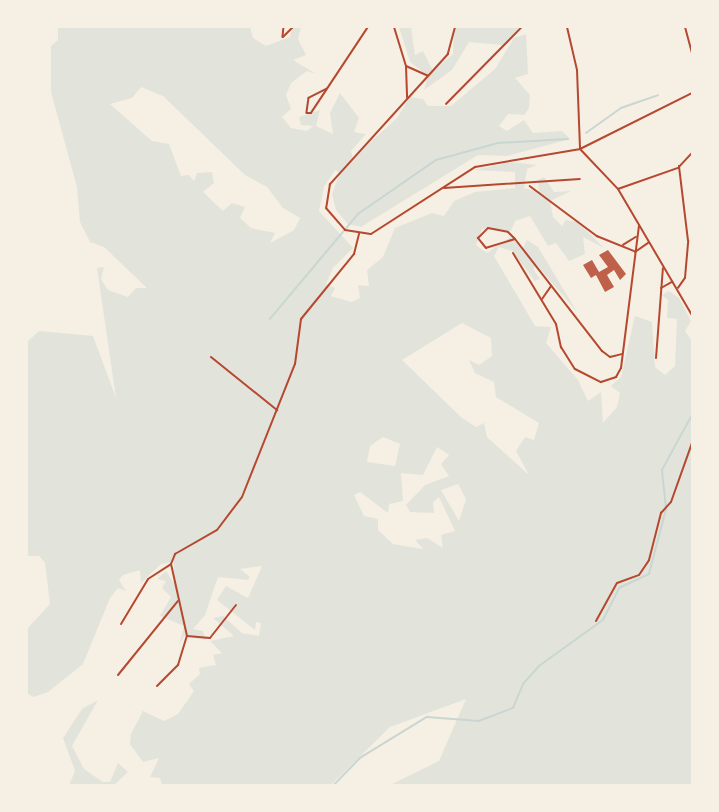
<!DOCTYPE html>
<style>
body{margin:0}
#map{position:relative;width:719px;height:812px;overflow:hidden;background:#f6efe4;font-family:"Open Sans",sans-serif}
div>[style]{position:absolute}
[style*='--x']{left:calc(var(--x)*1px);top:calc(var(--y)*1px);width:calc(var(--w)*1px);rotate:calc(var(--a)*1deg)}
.green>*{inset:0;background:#e2e4dc}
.stream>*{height:1.5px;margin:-0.75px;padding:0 0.75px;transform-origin:0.75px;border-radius:0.75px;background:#c9d6d2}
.building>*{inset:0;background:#bf614a}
.service>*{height:1.5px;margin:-0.75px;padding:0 0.75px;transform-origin:0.75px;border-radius:0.75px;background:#b5482f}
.minor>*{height:2px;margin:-1px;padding:0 1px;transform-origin:1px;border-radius:1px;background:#b5482f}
span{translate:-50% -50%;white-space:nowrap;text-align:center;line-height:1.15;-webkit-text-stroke:5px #f6efe4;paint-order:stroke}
.frame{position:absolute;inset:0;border:28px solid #f6efe4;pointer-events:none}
</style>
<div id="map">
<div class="green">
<i style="clip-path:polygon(evenodd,58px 27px,250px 27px,253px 38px,266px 46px,290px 37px,292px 27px,301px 27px,298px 39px,306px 55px,293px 60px,316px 74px,307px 71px,291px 83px,286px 95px,291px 109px,282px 117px,291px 128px,307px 131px,313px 126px,301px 125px,299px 117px,320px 110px,316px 126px,333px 134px,330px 113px,340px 93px,359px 118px,354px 132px,366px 134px,351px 151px,353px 158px,397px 118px,410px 97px,423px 99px,428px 106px,451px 106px,495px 69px,514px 38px,526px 34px,528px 74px,515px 78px,530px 95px,529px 108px,524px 115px,508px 114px,499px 126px,507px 131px,524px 120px,533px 133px,562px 131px,570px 139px,507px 156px,478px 155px,361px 227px,348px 224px,336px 210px,332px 194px,340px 173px,335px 170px,324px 187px,319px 211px,353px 248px,333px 268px,326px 284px,335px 288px,331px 296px,351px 302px,360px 298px,358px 285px,369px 286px,367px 270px,383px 257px,395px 228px,432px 213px,444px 216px,454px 201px,475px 192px,515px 188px,515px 172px,474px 170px,511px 162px,537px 165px,527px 169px,524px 188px,539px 192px,538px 180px,544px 177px,554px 192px,571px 191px,550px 201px,553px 217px,562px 226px,566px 220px,578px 222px,604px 248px,583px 237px,585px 254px,569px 261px,556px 243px,548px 246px,530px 216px,515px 221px,511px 231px,482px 229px,476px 245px,487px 253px,510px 237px,523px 248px,527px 240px,538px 247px,577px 312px,536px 264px,533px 269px,540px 279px,535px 281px,512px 251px,499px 247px,494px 256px,535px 326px,551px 327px,546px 343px,578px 380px,588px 401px,601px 392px,603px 423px,617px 407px,620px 393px,611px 386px,621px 377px,635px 316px,652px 322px,655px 367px,665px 375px,675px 366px,677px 319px,667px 318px,668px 300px,662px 295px,669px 291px,679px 298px,691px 321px,685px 331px,692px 341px,692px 785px,390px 785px,439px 761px,466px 699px,390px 727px,331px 785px,162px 785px,160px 778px,150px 777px,159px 758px,143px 762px,130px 744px,131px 734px,143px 711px,164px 721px,178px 714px,194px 691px,189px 684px,200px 674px,199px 668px,216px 665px,213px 655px,222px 653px,210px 641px,234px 636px,213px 618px,223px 616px,242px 633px,259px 636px,261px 623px,256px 622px,255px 630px,217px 600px,226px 586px,248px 598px,262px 566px,240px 569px,250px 577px,248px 580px,218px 577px,205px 615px,193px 629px,203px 631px,206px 640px,184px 636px,179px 645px,184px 626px,160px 616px,171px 597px,162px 588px,166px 581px,157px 579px,166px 571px,174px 583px,174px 562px,161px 564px,141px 583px,140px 570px,123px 575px,119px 580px,126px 591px,118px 588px,110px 598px,83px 664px,48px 692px,33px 697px,27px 693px,27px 629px,50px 604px,45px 563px,39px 556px,27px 556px,27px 342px,39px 331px,93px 336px,116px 398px,97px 268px,104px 267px,101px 279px,108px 290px,128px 297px,136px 288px,147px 288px,104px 247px,90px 242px,80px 222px,77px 187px,51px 92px,51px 46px,58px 40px,58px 27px,141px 87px,163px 96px,245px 175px,267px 187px,283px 208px,300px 218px,294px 230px,270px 243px,275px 233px,251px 228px,240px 218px,245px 207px,232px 203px,223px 211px,203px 192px,214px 183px,212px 172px,197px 173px,194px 181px,189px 175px,181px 176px,169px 144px,152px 141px,110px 104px,132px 98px,141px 87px,58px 27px,462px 323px,491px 338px,492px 356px,479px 365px,469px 360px,475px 373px,494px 382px,496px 397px,539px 423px,534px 440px,525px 437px,516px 451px,529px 475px,487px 437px,484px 423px,476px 427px,462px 418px,402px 360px,462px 323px,58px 27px,383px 437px,400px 444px,395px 466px,367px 462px,370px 446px,383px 437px,58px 27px,437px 447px,449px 455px,441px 464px,449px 476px,425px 485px,406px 505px,410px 512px,434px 513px,433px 502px,439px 497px,455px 531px,441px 535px,443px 548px,427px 538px,415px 540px,423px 549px,393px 544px,378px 530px,378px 519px,364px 516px,354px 495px,360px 492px,388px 513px,389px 504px,403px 501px,401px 473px,423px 475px,437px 447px,58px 27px,458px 484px,466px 499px,459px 521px,441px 490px,458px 484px)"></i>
<i style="clip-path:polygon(399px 27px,411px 27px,415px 55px,423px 51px,433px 71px,453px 54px,454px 27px,520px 27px,502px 45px,469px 42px,452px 70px,424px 90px,428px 76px,410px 62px)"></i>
<i style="clip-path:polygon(98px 700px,72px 746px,84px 769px,103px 782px,110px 782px,118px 763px,128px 772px,114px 785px,69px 785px,75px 771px,63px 738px,82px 709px)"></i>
</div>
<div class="stream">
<i style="--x:586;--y:133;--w:43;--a:-35.5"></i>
<i style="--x:621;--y:108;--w:39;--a:-19"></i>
<i style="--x:270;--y:319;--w:137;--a:-50"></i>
<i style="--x:358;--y:214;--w:95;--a:-34.7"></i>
<i style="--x:436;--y:160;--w:64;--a:-15.3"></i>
<i style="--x:498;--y:143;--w:70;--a:-3.3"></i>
<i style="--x:334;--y:785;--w:37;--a:-46"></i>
<i style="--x:360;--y:758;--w:79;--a:-31.5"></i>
<i style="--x:427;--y:717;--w:52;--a:4.4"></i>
<i style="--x:479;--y:721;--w:36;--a:-21"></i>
<i style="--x:513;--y:708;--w:26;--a:-67"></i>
<i style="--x:523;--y:684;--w:24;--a:-48"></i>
<i style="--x:539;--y:666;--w:79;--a:-35.7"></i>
<i style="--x:603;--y:620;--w:36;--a:-63"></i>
<i style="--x:619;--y:588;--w:33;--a:-25"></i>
<i style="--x:649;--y:574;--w:67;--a:-75.3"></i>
<i style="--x:666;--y:509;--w:39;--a:-96"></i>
<i style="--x:662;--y:470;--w:63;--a:-61.4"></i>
</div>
<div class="building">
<i style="clip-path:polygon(608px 250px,626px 274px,620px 280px,614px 270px,607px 275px,614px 287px,605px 292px,596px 275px,591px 278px,583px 265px,592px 260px,599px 272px,608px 267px,599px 255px)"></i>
</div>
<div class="service">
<i style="--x:284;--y:27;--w:10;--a:96"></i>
<i style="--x:283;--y:37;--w:14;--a:-45"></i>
<i style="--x:327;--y:89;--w:20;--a:153"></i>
<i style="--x:309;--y:98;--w:15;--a:98"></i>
<i style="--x:307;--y:113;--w:4;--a:0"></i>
<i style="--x:311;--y:113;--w:103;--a:-56.5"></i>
<i style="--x:446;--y:104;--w:108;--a:-45.4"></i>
<i style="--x:530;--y:186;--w:84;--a:36.7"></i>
<i style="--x:597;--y:236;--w:40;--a:22"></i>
<i style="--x:444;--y:188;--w:136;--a:-3.8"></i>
<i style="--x:618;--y:189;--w:64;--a:-19.3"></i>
<i style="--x:623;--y:245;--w:15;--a:-32"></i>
<i style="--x:678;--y:288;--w:12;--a:-55"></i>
<i style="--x:685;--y:278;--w:37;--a:-85"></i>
<i style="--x:688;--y:241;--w:75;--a:-96.9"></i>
<i style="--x:679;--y:167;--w:19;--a:-47"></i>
</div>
<div class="minor">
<i style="--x:394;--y:27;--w:41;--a:72.9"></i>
<i style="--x:406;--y:66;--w:32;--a:88"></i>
<i style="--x:455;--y:27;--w:28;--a:105"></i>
<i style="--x:448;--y:54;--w:176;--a:132.2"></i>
<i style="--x:330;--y:184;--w:24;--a:99"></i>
<i style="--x:326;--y:208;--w:29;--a:49"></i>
<i style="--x:345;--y:230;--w:26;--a:9"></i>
<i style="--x:371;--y:234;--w:124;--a:-32.8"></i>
<i style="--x:475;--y:167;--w:107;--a:-9.7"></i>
<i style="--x:580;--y:149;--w:125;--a:-26.6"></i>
<i style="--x:567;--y:27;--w:44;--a:76.9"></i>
<i style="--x:577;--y:70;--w:79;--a:87.8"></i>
<i style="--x:685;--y:27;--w:27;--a:75"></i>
<i style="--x:406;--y:66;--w:24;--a:24"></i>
<i style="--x:580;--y:149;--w:55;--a:46.5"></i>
<i style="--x:618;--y:189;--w:146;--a:59.6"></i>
<i style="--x:515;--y:239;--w:30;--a:163"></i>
<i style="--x:486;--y:248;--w:13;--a:-129"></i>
<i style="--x:478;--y:238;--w:14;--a:-45"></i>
<i style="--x:488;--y:228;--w:20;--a:11"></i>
<i style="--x:508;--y:232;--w:10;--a:45"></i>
<i style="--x:515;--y:239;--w:142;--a:52.2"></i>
<i style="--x:602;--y:351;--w:10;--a:37"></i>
<i style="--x:610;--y:357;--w:12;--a:-14"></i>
<i style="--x:635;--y:252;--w:16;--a:-35"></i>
<i style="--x:513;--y:253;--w:83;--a:58.8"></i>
<i style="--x:556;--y:324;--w:24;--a:78"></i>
<i style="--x:561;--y:347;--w:26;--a:58"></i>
<i style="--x:575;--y:369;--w:29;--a:27"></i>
<i style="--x:601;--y:382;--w:16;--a:-18"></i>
<i style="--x:616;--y:377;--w:10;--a:-61"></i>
<i style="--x:621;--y:368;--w:144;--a:-82.8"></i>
<i style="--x:661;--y:288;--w:13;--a:-29"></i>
<i style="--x:542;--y:299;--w:16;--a:-55"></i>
<i style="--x:211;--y:357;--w:85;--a:38.8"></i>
<i style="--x:656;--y:358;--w:90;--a:-85.6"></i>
<i style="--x:596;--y:621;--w:43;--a:-61.1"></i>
<i style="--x:617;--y:583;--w:23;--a:-20"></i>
<i style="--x:639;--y:575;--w:18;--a:-56"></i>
<i style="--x:649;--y:560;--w:49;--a:-75.7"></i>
<i style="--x:661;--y:513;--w:15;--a:-48"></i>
<i style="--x:671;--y:502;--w:63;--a:-70.4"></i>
<i style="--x:121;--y:624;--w:52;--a:-59"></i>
<i style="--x:148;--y:579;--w:27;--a:-33"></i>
<i style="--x:187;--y:636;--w:23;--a:5"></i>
<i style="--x:210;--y:638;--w:42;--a:-51.8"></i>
<i style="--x:118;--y:675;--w:95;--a:-51"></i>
<i style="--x:157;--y:686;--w:30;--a:-45"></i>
<i style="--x:178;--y:665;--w:30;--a:-73"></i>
<i style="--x:187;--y:636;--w:74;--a:-102.5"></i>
<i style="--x:171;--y:564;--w:11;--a:-68"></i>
<i style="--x:175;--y:554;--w:48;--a:-29.7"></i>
<i style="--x:217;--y:530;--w:41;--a:-52.9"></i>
<i style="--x:242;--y:497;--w:143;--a:-68.3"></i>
<i style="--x:295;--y:364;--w:45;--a:-82.4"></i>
<i style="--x:301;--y:319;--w:84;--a:-50.8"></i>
<i style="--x:354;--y:254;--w:21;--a:-76"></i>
</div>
<div class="frame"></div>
</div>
